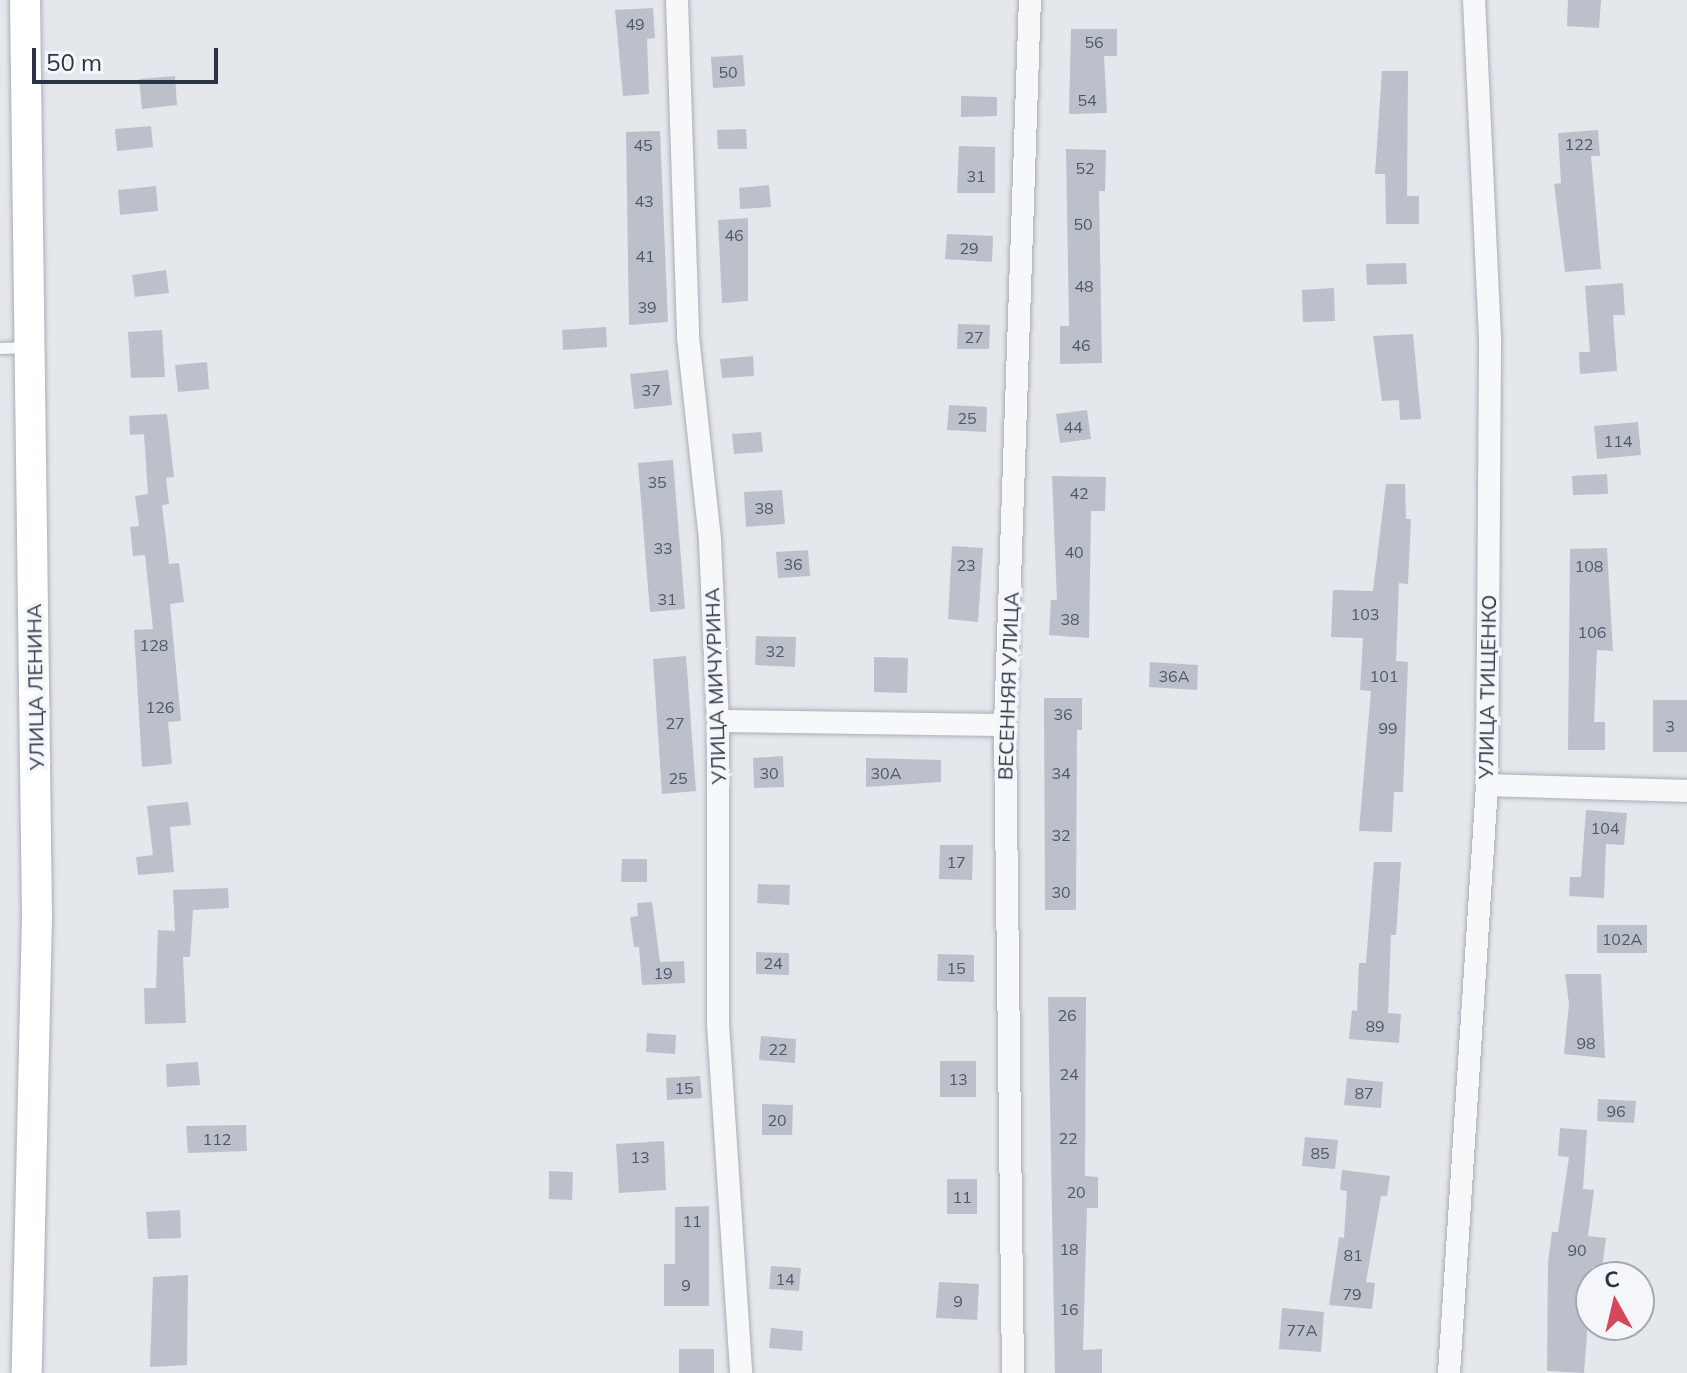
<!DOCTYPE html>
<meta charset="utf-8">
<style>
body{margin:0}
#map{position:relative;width:1687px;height:1373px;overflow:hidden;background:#e4e7ec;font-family:Mulish,sans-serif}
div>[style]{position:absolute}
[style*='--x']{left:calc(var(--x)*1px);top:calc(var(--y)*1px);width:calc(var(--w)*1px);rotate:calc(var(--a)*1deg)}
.building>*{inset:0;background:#bbc0ca}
.roads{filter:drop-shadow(0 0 2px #a9aeb7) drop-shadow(0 0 2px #a9aeb7)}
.service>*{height:11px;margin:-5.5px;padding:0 5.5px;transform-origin:5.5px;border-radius:5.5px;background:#f7f8fa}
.minor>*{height:22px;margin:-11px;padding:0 11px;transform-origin:11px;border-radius:11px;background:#f7f8fa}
.secondary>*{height:30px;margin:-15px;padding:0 15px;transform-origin:15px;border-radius:15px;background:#fff}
span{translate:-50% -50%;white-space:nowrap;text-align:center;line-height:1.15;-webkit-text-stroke:7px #f4f6f9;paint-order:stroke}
.number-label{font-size:16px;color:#4f5766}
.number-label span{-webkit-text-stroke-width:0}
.street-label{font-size:20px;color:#2b3445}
.north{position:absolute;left:1575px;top:1261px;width:80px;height:80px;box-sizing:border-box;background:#f4f6f9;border:2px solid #a4a8b1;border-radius:50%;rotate:352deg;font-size:22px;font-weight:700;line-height:32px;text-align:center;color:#2b3445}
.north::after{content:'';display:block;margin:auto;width:28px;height:36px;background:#d1495b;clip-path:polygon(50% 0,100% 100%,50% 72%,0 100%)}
.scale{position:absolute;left:32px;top:48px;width:186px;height:36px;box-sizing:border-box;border:4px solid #2b3445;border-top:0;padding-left:10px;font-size:24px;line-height:28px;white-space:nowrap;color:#2b3445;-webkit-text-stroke:6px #f4f6f9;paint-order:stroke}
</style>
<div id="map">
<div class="building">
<i style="clip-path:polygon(1568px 0,1601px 0,1599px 28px,1567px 26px)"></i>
<i style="clip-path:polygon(653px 8px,655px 38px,647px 39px,649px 94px,623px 96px,615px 10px)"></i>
<i style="clip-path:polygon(1071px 29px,1117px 29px,1117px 56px,1104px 56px,1107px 113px,1069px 114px)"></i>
<i style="clip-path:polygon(743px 55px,745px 86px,713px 88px,711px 57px)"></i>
<i style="clip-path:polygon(1382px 71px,1408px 71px,1407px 196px,1419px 196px,1419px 224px,1386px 224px,1385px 174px,1375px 174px)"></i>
<i style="clip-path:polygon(175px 76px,177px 105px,142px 109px,139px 79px)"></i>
<i style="clip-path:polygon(961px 96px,997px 97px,997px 116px,961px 117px)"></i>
<i style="clip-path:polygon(151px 126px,153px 147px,117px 151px,115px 129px)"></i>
<i style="clip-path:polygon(746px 129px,747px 149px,718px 149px,717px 130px)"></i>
<i style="clip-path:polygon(1598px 130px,1600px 156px,1591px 156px,1601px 269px,1565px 272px,1554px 184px,1561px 183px,1558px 133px)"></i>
<i style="clip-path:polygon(660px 131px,668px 322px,629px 325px,626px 132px)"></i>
<i style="clip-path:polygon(959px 146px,995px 147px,995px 193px,957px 193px)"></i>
<i style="clip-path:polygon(1066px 149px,1106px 150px,1105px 191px,1099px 191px,1102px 363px,1060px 364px,1060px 326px,1069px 326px)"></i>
<i style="clip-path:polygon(769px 185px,771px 207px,740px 209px,739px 188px)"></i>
<i style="clip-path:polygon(156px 186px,158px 211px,120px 215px,118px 190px)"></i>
<i style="clip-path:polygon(748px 218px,748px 301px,722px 303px,718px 220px)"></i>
<i style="clip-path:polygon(947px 234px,993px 236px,992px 262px,945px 259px)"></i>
<i style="clip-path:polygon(1406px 263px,1407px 284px,1367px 285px,1366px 264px)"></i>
<i style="clip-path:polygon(166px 270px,169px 293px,135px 297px,132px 275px)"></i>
<i style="clip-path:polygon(1623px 283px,1625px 315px,1613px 315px,1617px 371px,1580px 374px,1579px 352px,1590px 352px,1585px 286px)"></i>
<i style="clip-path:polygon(1334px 288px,1335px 321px,1303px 322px,1302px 290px)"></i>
<i style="clip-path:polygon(958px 324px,990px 325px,989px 349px,957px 349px)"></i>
<i style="clip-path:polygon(606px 327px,607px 347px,563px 350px,562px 330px)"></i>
<i style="clip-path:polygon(162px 330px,165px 377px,131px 378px,128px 332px)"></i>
<i style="clip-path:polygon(1413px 334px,1421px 419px,1400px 420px,1399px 400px,1382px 401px,1373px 336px)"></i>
<i style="clip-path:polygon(753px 356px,754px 376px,722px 378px,720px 359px)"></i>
<i style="clip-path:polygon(207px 362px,209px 389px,178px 392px,175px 365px)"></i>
<i style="clip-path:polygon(668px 370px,672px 405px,634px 409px,630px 374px)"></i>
<i style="clip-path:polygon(949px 405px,987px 407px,986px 432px,947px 430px)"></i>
<i style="clip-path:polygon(1087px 410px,1091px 439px,1060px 443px,1056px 414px)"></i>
<i style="clip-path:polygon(167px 414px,174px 477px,166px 478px,169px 504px,162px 505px,169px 564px,179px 563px,184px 602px,170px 604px,181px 721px,168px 722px,172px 764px,142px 767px,134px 630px,153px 629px,145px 555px,133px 556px,130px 527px,139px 526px,135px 496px,148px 494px,144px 434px,130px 435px,129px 416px)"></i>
<i style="clip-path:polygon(1638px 422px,1641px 455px,1597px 459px,1594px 426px)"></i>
<i style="clip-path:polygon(761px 432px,763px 452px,734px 454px,732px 434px)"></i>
<i style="clip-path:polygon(673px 460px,685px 609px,650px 612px,638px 463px)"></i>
<i style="clip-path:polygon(1607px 474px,1608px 494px,1573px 495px,1572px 476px)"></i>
<i style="clip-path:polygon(1052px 476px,1106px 477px,1105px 511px,1091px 511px,1089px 638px,1049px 635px,1051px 600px,1057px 600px)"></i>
<i style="clip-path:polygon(1386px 484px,1405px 484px,1406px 519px,1411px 519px,1408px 584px,1399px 583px,1396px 661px,1408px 662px,1403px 792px,1394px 792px,1392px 832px,1359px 831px,1371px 691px,1360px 690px,1363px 638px,1331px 637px,1333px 590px,1373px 591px)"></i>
<i style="clip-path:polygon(782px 490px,785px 524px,746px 527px,744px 492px)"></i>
<i style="clip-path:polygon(952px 546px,983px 548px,978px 622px,948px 619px)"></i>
<i style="clip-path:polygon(1607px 548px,1613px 651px,1597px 650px,1594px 722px,1605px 722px,1605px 750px,1568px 750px,1570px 549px)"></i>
<i style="clip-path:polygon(808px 550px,810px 576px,778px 578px,776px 552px)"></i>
<i style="clip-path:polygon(756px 636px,796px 637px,795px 667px,755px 665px)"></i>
<i style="clip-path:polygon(686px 656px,696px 791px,662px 794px,653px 659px)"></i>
<i style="clip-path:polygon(874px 657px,908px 658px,907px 693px,874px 692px)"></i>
<i style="clip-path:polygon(1150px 662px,1198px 665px,1197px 690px,1149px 687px)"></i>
<i style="clip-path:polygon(1044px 698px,1082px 698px,1082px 730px,1077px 730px,1076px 910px,1045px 910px)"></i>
<i style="clip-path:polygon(1653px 700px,1687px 700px,1687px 752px,1653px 752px)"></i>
<i style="clip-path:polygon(783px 756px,784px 787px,754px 788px,753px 758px)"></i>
<i style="clip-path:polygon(866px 758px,941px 760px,941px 782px,866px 787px)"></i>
<i style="clip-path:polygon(188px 802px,191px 825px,170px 827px,174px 872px,138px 875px,136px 857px,153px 855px,147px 806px)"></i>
<i style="clip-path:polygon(1586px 810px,1627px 813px,1624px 845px,1606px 844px,1604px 898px,1569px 896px,1570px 877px,1581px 877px)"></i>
<i style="clip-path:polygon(940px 845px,973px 845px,972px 880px,939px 879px)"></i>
<i style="clip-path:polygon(622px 859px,647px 859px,647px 882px,621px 882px)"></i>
<i style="clip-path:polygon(1374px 862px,1401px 862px,1396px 935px,1391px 935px,1388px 1013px,1401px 1014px,1399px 1043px,1349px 1039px,1352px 1010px,1357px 1011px,1359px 963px,1366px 963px)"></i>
<i style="clip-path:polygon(758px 884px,790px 885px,789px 905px,757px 903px)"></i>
<i style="clip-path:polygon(228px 888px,229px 908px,193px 910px,190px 957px,183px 957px,186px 1023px,145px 1024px,144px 988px,156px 988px,158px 930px,175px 931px,173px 890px)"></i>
<i style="clip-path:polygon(652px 902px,660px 962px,684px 961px,685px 983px,642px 985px,639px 947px,634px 947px,630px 917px,638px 916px,637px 903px)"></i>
<i style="clip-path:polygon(1597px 925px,1647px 925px,1647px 953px,1597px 953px)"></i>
<i style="clip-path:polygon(756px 952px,789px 953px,789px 975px,756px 974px)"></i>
<i style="clip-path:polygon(938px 954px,974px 955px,974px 982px,937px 981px)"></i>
<i style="clip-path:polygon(1565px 974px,1601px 974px,1605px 1058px,1564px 1054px,1569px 1004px)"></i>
<i style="clip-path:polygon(1048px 997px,1086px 997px,1085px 1176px,1098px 1177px,1098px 1208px,1087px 1208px,1083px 1350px,1102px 1349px,1102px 1373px,1055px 1373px)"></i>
<i style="clip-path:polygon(647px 1033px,676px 1035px,675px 1054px,646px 1052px)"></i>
<i style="clip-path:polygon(761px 1036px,796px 1039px,795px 1063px,759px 1060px)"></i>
<i style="clip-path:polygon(940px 1061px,976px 1061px,976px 1097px,940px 1097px)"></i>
<i style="clip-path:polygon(198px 1062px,200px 1085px,167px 1087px,166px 1064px)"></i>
<i style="clip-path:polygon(700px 1076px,702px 1098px,667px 1100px,666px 1078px)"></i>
<i style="clip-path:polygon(1347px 1078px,1383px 1082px,1381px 1108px,1344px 1105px)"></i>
<i style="clip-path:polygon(1598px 1099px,1636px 1101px,1634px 1123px,1597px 1121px)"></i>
<i style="clip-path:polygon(762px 1104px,793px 1105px,792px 1135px,762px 1135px)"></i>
<i style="clip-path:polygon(246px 1125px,247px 1151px,188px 1153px,186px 1126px)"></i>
<i style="clip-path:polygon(1560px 1128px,1587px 1130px,1583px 1189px,1594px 1190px,1588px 1236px,1606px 1238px,1602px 1268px,1592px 1267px,1584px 1373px,1547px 1371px,1548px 1262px,1552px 1232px,1558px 1232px,1569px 1157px,1558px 1156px)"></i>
<i style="clip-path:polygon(1305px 1137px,1338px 1140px,1335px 1169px,1302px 1166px)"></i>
<i style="clip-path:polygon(664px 1141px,666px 1190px,619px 1193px,616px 1144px)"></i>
<i style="clip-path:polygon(1342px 1170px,1390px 1176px,1387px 1196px,1381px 1196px,1366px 1282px,1375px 1283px,1372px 1309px,1329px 1305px,1339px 1237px,1344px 1238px,1347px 1191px,1340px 1190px)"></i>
<i style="clip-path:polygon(549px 1171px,573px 1172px,572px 1200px,549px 1199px)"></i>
<i style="clip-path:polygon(947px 1179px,977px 1179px,977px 1214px,947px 1214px)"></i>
<i style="clip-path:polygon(709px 1206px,709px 1306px,664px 1306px,664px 1264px,675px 1264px,675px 1207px)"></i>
<i style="clip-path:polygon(180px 1210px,181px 1238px,148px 1239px,146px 1212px)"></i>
<i style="clip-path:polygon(771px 1266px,801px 1268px,799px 1291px,769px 1289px)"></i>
<i style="clip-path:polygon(188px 1275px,187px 1365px,150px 1367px,153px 1277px)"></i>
<i style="clip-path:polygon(939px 1282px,979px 1284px,977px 1320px,936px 1318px)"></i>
<i style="clip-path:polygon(1282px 1308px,1324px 1312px,1321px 1352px,1279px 1349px)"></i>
<i style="clip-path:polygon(771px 1328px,803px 1331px,802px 1351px,769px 1348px)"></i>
<i style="clip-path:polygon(679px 1349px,714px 1349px,714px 1373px,679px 1373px)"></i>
</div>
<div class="roads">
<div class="service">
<i style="--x:0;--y:348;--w:27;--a:-2"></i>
</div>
<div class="minor">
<i style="--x:677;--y:0;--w:337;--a:88.1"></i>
<i style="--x:688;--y:337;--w:205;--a:83.8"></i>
<i style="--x:710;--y:541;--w:180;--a:87.5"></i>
<i style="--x:718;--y:721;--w:303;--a:90"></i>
<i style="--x:718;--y:1024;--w:350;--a:86.2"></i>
<i style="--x:718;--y:721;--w:287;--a:0.8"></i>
<i style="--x:1487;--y:785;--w:200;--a:1.7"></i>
<i style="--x:1013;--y:1373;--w:648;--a:-90.71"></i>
<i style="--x:1005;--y:725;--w:725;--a:-88.03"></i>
<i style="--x:1449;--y:1373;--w:589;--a:-86.3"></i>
<i style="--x:1487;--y:785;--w:447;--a:-89.6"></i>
<i style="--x:1490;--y:338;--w:338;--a:-92.7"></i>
</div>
<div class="secondary">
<i style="--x:25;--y:0;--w:917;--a:89.25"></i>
<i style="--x:37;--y:917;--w:456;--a:91.3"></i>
</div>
</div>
<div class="number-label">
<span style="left:635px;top:24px">49</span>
<span style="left:1094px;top:42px">56</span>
<span style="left:728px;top:72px">50</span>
<span style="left:1087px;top:100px">54</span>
<span style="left:1579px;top:144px">122</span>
<span style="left:643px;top:145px">45</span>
<span style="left:1085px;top:168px">52</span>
<span style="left:976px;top:176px">31</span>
<span style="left:644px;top:201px">43</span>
<span style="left:1083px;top:224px">50</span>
<span style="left:734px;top:235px">46</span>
<span style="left:969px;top:248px">29</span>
<span style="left:645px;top:256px">41</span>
<span style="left:1084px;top:286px">48</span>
<span style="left:647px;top:307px">39</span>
<span style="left:974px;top:337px">27</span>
<span style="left:1081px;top:345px">46</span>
<span style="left:651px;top:390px">37</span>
<span style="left:967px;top:418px">25</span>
<span style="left:1073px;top:427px">44</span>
<span style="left:1618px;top:441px">114</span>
<span style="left:657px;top:482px">35</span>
<span style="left:1079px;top:493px">42</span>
<span style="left:764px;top:508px">38</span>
<span style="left:663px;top:548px">33</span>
<span style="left:1074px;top:552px">40</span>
<span style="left:793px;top:564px">36</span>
<span style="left:966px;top:565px">23</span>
<span style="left:1589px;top:566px">108</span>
<span style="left:667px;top:599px">31</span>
<span style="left:1365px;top:614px">103</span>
<span style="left:1070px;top:619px">38</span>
<span style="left:1592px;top:632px">106</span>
<span style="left:154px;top:645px">128</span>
<span style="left:775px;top:651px">32</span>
<span style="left:1174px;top:676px">36А</span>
<span style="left:1384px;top:676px">101</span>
<span style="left:160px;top:707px">126</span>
<span style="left:1063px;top:714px">36</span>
<span style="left:675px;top:723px">27</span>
<span style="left:1670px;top:726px">3</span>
<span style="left:1388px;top:728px">99</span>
<span style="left:769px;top:773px">30</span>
<span style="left:886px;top:773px">30А</span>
<span style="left:1061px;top:773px">34</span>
<span style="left:678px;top:778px">25</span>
<span style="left:1605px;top:828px">104</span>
<span style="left:1061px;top:835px">32</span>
<span style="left:956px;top:862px">17</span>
<span style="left:1061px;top:892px">30</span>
<span style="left:1622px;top:939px">102А</span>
<span style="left:773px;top:963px">24</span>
<span style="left:956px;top:968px">15</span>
<span style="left:663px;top:973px">19</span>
<span style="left:1067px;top:1015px">26</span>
<span style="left:1375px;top:1026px">89</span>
<span style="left:1586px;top:1043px">98</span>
<span style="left:778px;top:1049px">22</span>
<span style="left:1069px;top:1074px">24</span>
<span style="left:958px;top:1079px">13</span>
<span style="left:684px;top:1088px">15</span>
<span style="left:1364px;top:1093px">87</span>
<span style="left:1616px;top:1111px">96</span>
<span style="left:777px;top:1120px">20</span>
<span style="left:1068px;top:1138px">22</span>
<span style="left:217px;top:1139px">112</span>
<span style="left:1320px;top:1153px">85</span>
<span style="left:640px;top:1157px">13</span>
<span style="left:1076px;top:1192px">20</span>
<span style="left:962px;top:1197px">11</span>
<span style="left:692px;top:1221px">11</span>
<span style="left:1069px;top:1249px">18</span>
<span style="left:1577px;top:1250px">90</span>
<span style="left:1353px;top:1255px">81</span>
<span style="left:785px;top:1279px">14</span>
<span style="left:686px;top:1285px">9</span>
<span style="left:1352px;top:1294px">79</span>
<span style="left:958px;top:1301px">9</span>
<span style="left:1069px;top:1309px">16</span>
<span style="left:1302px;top:1330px">77А</span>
</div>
<div class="street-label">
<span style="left:715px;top:686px;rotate:-92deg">УЛИЦА МИЧУРИНА</span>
<span style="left:1008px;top:686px;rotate:-88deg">ВЕСЕННЯЯ УЛИЦА</span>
<span style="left:35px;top:687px;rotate:-91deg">УЛИЦА ЛЕНИНА</span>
<span style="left:1487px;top:687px;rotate:-89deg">УЛИЦА ТИЩЕНКО</span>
</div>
<div class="north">С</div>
<div class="scale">50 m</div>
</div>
